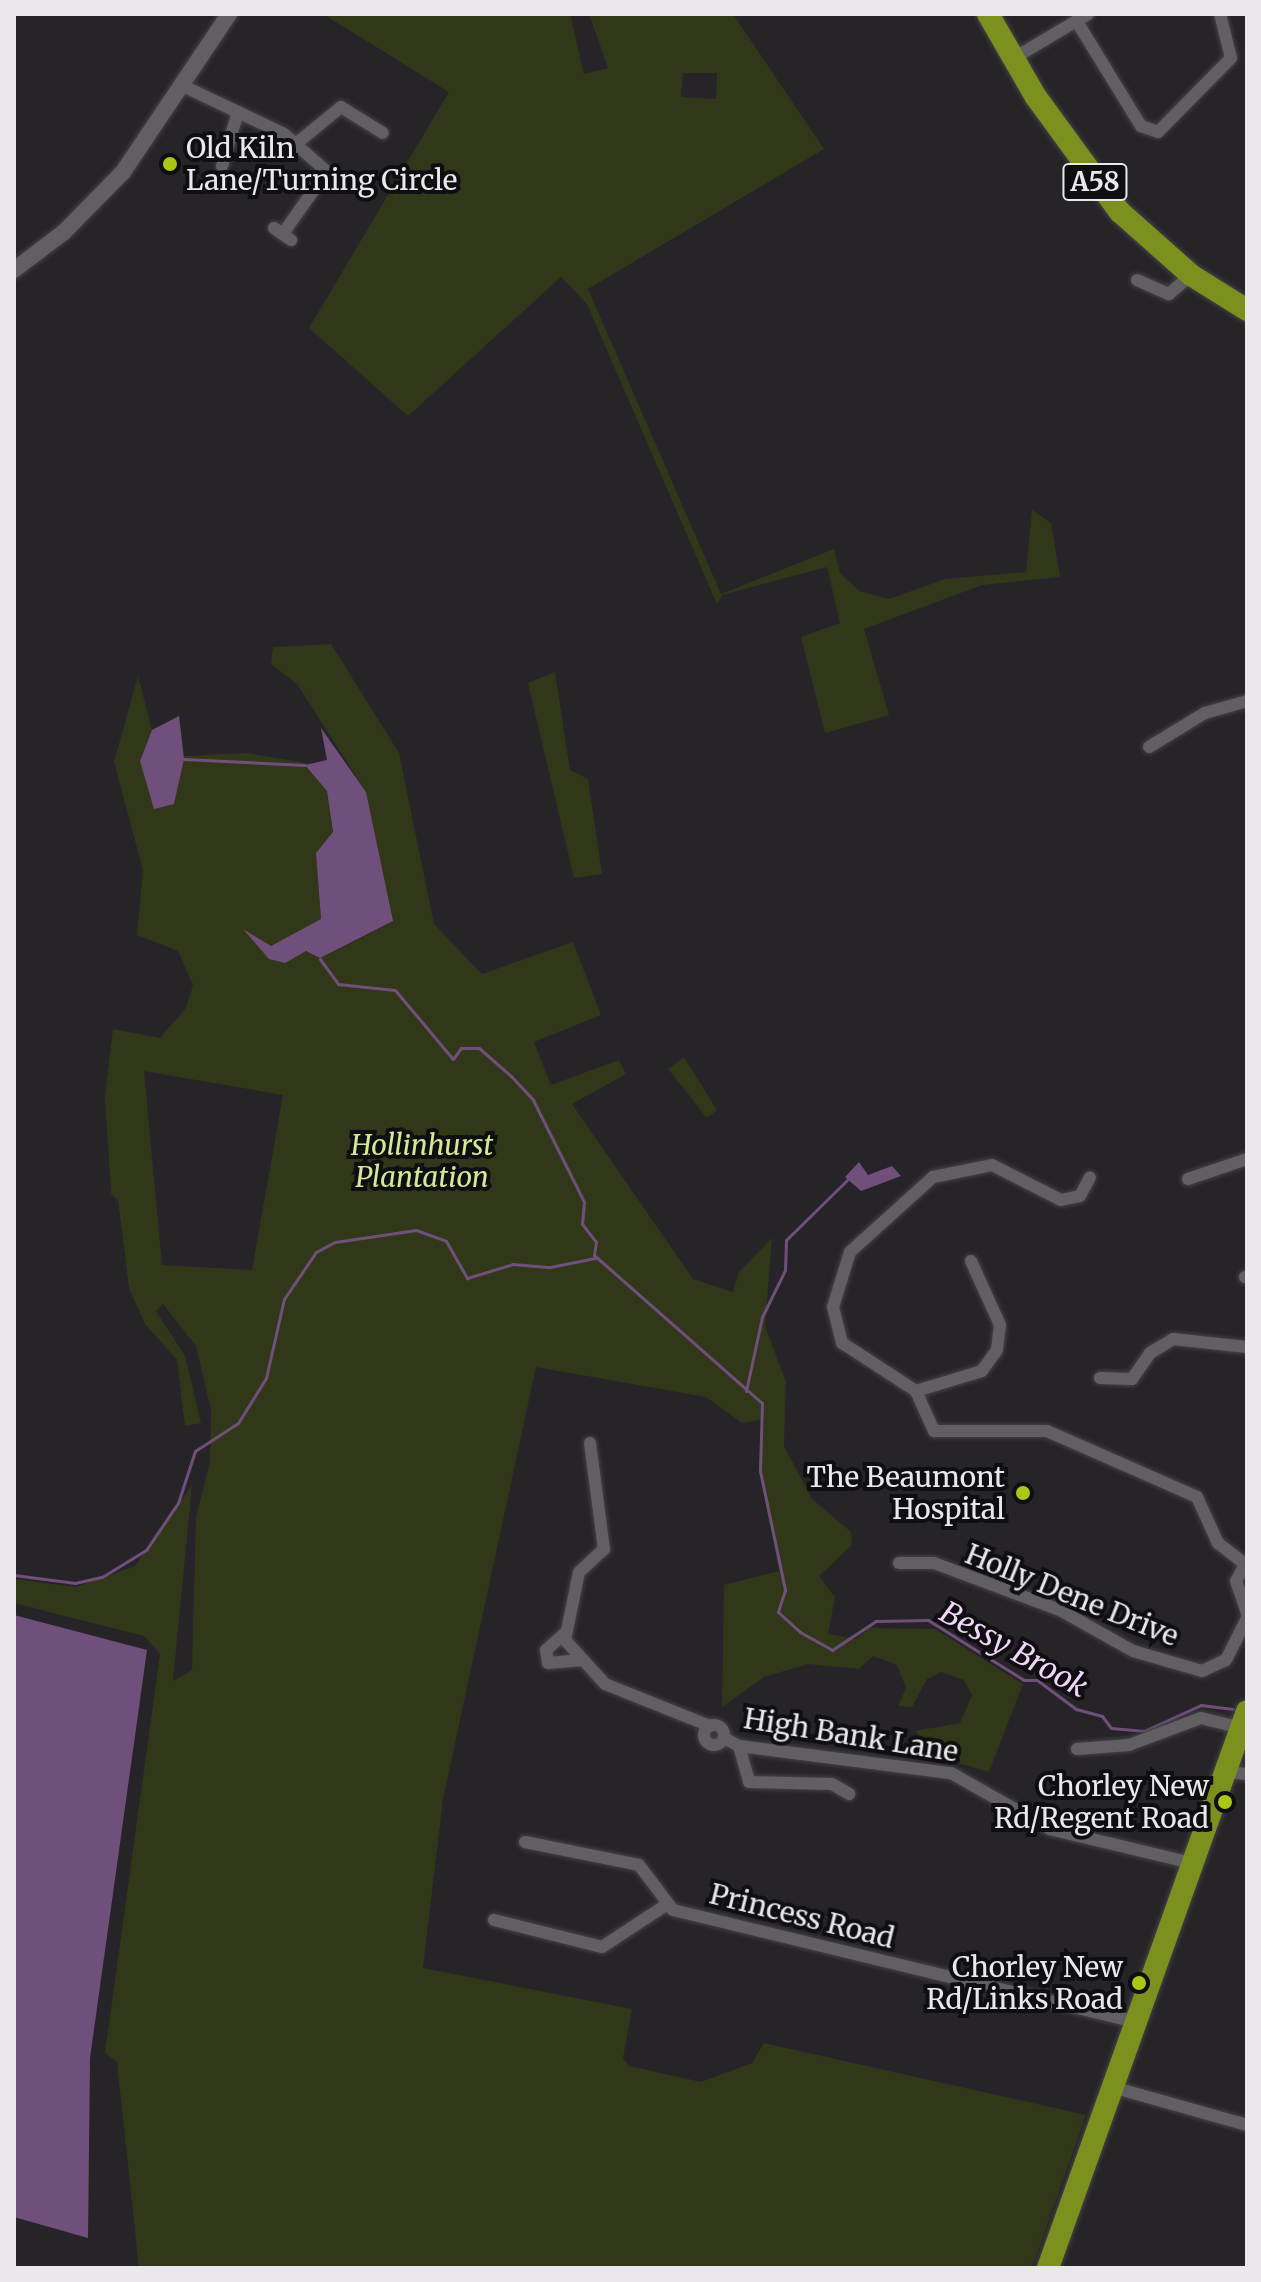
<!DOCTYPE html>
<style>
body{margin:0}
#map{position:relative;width:1261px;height:2282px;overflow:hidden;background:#272429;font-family:Merriweather,serif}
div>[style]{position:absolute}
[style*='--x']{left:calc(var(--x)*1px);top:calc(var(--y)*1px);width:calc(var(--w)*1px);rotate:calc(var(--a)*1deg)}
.green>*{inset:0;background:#313719}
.water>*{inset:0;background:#70507b}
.stream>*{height:3px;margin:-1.5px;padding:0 1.5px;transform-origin:1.5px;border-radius:1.5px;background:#70507b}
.roads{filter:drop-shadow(0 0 2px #444245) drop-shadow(0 0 2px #444245)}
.street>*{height:12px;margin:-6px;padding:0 6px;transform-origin:6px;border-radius:6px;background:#625e64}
.street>.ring{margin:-6px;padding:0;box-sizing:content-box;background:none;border:12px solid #625e64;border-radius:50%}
.secondary>*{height:16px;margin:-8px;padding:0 8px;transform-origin:8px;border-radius:8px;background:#625e64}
.highway>*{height:22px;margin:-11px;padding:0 11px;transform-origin:11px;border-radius:11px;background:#7b901e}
.dots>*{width:22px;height:22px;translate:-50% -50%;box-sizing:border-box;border:4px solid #0f0e10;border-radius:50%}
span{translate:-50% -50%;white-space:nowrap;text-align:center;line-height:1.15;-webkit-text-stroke:8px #0f0e10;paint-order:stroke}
.shield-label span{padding:2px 6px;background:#0f0e10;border:2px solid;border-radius:6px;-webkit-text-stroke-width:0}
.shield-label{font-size:26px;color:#eae8eb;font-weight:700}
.poi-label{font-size:28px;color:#eae8eb}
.left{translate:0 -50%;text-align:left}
.right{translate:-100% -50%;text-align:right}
.park-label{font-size:28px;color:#d4e896;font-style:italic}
.street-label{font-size:28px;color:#eae8eb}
.water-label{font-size:30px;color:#f2d4fd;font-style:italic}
.frame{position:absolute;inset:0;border:16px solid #eae8eb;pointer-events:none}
</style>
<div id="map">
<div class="green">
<i style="clip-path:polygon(evenodd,323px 14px,570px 14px,584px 74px,608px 68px,589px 14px,733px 14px,824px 149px,588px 289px,721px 594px,834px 549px,840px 573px,859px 591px,889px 599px,945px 579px,1026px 572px,1032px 510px,1051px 523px,1060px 577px,982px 585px,864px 629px,889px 715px,825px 733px,801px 637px,840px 623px,827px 567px,722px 595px,717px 604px,587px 304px,561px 277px,408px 416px,309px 328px,449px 92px,323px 14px,683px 73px,717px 73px,716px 99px,681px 97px,683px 73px)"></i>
<i style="clip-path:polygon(evenodd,331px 644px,399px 753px,434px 924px,482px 974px,573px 942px,601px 1015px,534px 1042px,551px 1085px,619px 1060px,626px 1074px,572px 1104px,693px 1279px,733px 1292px,739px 1272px,772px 1238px,765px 1326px,786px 1382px,784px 1446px,812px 1499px,851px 1532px,852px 1545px,819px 1576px,835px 1597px,828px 1634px,856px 1639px,869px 1628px,935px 1629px,1023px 1684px,989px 1772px,937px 1757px,915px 1731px,960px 1723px,972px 1695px,964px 1680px,941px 1672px,927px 1679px,912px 1707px,898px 1706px,906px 1688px,897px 1665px,873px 1656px,859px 1669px,808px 1664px,764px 1677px,722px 1707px,724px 1585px,779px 1571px,759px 1468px,764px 1419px,742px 1423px,706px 1397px,536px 1367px,443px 1799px,423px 1968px,632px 2009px,623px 2058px,629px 2066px,701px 2082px,752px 2063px,764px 2043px,1086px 2115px,1032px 2268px,139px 2268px,117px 2062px,105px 2053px,160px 1654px,144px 1636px,14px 1603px,14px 1579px,76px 1587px,135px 1566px,192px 1485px,173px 1681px,192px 1670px,196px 1517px,210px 1462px,211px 1410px,196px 1346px,163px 1304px,156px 1311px,185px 1356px,201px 1423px,185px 1426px,177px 1360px,145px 1324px,129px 1288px,118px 1200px,111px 1194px,105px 1096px,113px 1029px,160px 1038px,186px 1008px,193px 985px,178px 951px,137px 935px,143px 870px,114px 762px,138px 676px,152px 730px,140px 761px,174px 804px,184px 756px,247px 753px,310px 764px,327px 791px,333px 833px,316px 853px,321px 919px,271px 947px,246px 931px,269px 959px,306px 951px,320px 958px,392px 922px,366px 792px,297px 684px,271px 664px,273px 647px,331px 644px,144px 1071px,283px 1095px,252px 1270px,162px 1265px,144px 1071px)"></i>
<i style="clip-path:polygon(555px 672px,570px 770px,588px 779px,602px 874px,574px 878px,528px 683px)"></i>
<i style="clip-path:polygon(684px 1057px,717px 1110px,707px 1118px,668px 1069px)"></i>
</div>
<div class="water">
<i style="clip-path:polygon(179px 716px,184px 759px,174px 804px,154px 809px,140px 761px,152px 730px)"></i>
<i style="clip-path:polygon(321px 728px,366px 792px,393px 921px,320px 958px,306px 951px,285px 963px,269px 959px,243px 929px,271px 946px,321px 919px,316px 853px,333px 832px,327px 791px,305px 765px,327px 760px)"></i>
<i style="clip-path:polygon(859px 1162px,868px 1175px,892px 1166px,901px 1176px,861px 1191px,845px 1177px)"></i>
<i style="clip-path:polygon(14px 1615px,147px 1650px,90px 2058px,88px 2238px,14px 2217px)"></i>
</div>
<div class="stream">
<i style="--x:184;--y:759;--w:121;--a:2.8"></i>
<i style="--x:320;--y:959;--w:31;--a:54"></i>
<i style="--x:338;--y:984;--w:57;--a:6"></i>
<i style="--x:395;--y:990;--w:90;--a:50"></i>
<i style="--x:453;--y:1059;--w:14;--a:-54"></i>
<i style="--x:461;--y:1048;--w:18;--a:0"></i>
<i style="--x:479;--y:1048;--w:43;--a:41.2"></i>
<i style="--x:511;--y:1076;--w:33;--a:47"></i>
<i style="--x:533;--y:1100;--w:114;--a:63.4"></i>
<i style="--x:584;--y:1202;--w:22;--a:95"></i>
<i style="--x:582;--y:1224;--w:23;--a:52"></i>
<i style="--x:596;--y:1242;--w:13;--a:99"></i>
<i style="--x:594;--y:1255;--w:224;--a:41.4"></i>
<i style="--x:762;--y:1403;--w:68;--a:91.7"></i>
<i style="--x:760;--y:1471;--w:122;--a:78.1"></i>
<i style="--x:785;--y:1590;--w:23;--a:108"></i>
<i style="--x:778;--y:1612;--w:30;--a:42"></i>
<i style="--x:800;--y:1632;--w:37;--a:29"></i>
<i style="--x:832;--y:1650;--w:53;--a:-33.4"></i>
<i style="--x:876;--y:1621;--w:52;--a:-1.1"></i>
<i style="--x:928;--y:1620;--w:113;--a:32"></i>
<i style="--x:1024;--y:1680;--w:13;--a:0"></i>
<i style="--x:1037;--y:1680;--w:49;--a:36.6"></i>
<i style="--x:1076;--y:1709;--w:27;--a:15"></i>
<i style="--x:1102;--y:1716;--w:15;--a:53"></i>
<i style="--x:1111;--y:1728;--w:33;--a:5"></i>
<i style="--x:1144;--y:1731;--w:63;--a:-24.5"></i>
<i style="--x:1201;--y:1705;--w:32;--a:7"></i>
<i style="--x:746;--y:1391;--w:76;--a:-77.8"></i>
<i style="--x:762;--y:1317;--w:52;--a:-63.9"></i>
<i style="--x:785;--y:1270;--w:30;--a:-88"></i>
<i style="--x:786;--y:1240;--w:86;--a:-44.5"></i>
<i style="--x:14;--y:1575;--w:62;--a:7.5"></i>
<i style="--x:75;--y:1583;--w:28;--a:-13"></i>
<i style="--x:102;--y:1577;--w:52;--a:-31.5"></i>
<i style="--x:146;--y:1550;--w:57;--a:-55.8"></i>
<i style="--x:178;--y:1503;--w:55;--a:-71.9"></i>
<i style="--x:195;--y:1451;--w:51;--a:-33.1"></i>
<i style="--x:238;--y:1423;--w:53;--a:-58.1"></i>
<i style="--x:266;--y:1378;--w:81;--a:-77.2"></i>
<i style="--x:284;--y:1299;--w:57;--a:-55.8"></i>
<i style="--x:316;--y:1252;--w:21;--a:-28"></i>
<i style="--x:335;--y:1242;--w:82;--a:-8.4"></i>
<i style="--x:416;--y:1230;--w:32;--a:20"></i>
<i style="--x:446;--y:1241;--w:43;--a:60.4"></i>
<i style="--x:467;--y:1278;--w:48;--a:-16.9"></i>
<i style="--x:513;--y:1264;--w:37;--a:5"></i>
<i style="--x:550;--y:1267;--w:46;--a:-11.3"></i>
</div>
<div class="roads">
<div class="street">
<i style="--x:1079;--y:25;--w:119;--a:58.5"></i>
<i style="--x:1141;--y:126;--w:18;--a:19"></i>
<i style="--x:1158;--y:132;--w:104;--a:-45.4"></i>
<i style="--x:1231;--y:58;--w:45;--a:-104"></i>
<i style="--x:1014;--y:58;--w:86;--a:-30.7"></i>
<i style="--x:183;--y:86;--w:112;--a:25.4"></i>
<i style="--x:284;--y:134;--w:77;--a:41.3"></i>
<i style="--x:297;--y:143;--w:57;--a:-39.3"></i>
<i style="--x:341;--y:107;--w:49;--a:31.8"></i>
<i style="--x:222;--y:166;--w:56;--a:-73.5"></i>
<i style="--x:274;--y:228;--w:21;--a:35"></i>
<i style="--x:284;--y:232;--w:71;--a:-54.7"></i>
<i style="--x:1137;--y:280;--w:35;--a:24"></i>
<i style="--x:1169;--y:294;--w:29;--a:-41"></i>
<i style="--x:1149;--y:747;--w:66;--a:-31.3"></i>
<i style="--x:1205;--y:713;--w:44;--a:-15.9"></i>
<i style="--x:1188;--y:1179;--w:62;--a:-18.7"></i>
<i style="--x:971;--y:1261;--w:70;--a:65.6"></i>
<i style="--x:1000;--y:1325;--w:25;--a:97"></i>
<i style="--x:997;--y:1350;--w:26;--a:126"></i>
<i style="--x:982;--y:1371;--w:69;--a:163.1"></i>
<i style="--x:916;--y:1391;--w:88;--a:-147"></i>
<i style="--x:842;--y:1343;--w:37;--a:-104"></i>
<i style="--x:833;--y:1307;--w:58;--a:-72.8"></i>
<i style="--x:850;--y:1252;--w:112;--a:-42.1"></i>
<i style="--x:933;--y:1177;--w:60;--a:-11.5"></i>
<i style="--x:992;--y:1165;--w:77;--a:26.9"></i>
<i style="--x:1061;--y:1200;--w:19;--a:-12"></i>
<i style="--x:1080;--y:1196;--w:21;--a:-62"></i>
<i style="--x:1245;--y:1277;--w:2;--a:0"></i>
<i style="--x:1100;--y:1378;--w:32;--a:2"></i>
<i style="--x:1132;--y:1379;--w:32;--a:-55"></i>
<i style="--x:1150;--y:1353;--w:27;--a:-31"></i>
<i style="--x:1173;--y:1339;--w:74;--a:6.2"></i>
<i style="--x:916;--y:1391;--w:44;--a:65.8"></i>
<i style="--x:934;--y:1431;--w:113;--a:0"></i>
<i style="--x:1047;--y:1431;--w:164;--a:23.7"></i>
<i style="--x:1197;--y:1497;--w:51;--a:65.5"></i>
<i style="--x:1218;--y:1543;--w:37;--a:38"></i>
<i style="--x:590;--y:1443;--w:107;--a:82.5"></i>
<i style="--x:604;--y:1549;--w:34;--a:137"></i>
<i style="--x:579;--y:1572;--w:69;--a:101.6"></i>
<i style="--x:565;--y:1640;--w:59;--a:47.7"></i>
<i style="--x:605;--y:1684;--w:113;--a:21.8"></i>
<i style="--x:899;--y:1563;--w:35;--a:0"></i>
<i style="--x:934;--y:1563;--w:134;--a:20.5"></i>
<i style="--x:1060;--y:1610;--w:84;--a:29.3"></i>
<i style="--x:1133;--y:1651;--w:72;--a:16.2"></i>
<i style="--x:1202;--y:1671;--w:26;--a:-25"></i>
<i style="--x:1226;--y:1660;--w:47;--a:-63.4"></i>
<i style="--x:1245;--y:1565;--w:18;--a:119"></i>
<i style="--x:1236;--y:1581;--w:34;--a:71"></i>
<i style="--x:564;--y:1634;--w:24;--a:138"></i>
<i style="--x:546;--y:1650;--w:13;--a:81"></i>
<i style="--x:548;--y:1663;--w:32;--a:-5"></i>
<i class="ring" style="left:704px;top:1725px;width:8px;height:8px"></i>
<i style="--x:724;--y:1738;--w:17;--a:28"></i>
<i style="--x:739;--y:1746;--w:214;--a:7.3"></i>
<i style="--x:951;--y:1773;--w:114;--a:29.5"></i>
<i style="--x:1050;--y:1829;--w:146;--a:13.5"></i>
<i style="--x:739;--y:1746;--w:37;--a:74"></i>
<i style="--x:749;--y:1782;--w:83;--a:1.4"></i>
<i style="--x:832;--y:1784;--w:20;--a:30"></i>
<i style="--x:1077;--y:1749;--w:52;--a:-4.4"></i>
<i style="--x:1129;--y:1745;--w:77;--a:-20.6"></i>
<i style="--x:1201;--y:1718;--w:41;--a:14"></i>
<i style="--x:1225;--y:1772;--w:22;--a:5"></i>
<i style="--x:525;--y:1842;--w:116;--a:11.4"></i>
<i style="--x:639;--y:1865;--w:56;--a:52.9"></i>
<i style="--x:673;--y:1910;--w:476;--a:13.6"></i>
<i style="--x:494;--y:1920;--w:111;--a:14"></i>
<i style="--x:602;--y:1947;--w:77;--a:-33.3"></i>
<i style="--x:1112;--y:2087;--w:140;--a:15.7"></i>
</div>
<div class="secondary">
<i style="--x:14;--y:270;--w:63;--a:-37.2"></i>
<i style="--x:64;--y:232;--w:84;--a:-45.5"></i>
<i style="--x:123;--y:172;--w:190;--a:-56.1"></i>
</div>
<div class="highway">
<i style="--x:988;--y:14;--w:96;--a:60"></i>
<i style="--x:1036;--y:97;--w:142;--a:53.9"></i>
<i style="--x:1120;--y:212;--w:95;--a:41.6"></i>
<i style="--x:1191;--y:275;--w:66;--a:32"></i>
<i style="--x:1048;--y:2268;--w:591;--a:-70.34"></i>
</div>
</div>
<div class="dots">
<i style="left:170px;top:164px;background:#aac718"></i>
<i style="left:1023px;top:1493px;background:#aac718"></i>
<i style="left:1225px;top:1802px;background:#aac718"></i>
<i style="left:1139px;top:1983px;background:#aac718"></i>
</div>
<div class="shield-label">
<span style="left:1095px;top:182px">A58</span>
</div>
<div class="poi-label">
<span class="left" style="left:186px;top:164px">Old Kiln<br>Lane/Turning Circle</span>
<span class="right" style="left:1005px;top:1493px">The Beaumont<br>Hospital</span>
<span class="right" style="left:1209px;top:1802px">Chorley New<br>Rd/Regent Road</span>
<span class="right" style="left:1123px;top:1983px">Chorley New<br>Rd/Links Road</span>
</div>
<div class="park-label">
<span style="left:422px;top:1161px">Hollinhurst<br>Plantation</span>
</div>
<div class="street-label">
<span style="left:1072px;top:1595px;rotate:22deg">Holly Dene Drive</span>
<span style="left:851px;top:1735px;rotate:9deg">High Bank Lane</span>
<span style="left:802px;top:1916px;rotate:14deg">Princess Road</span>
</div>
<div class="water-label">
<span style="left:1014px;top:1649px;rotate:29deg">Bessy Brook</span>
</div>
<div class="frame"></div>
</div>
